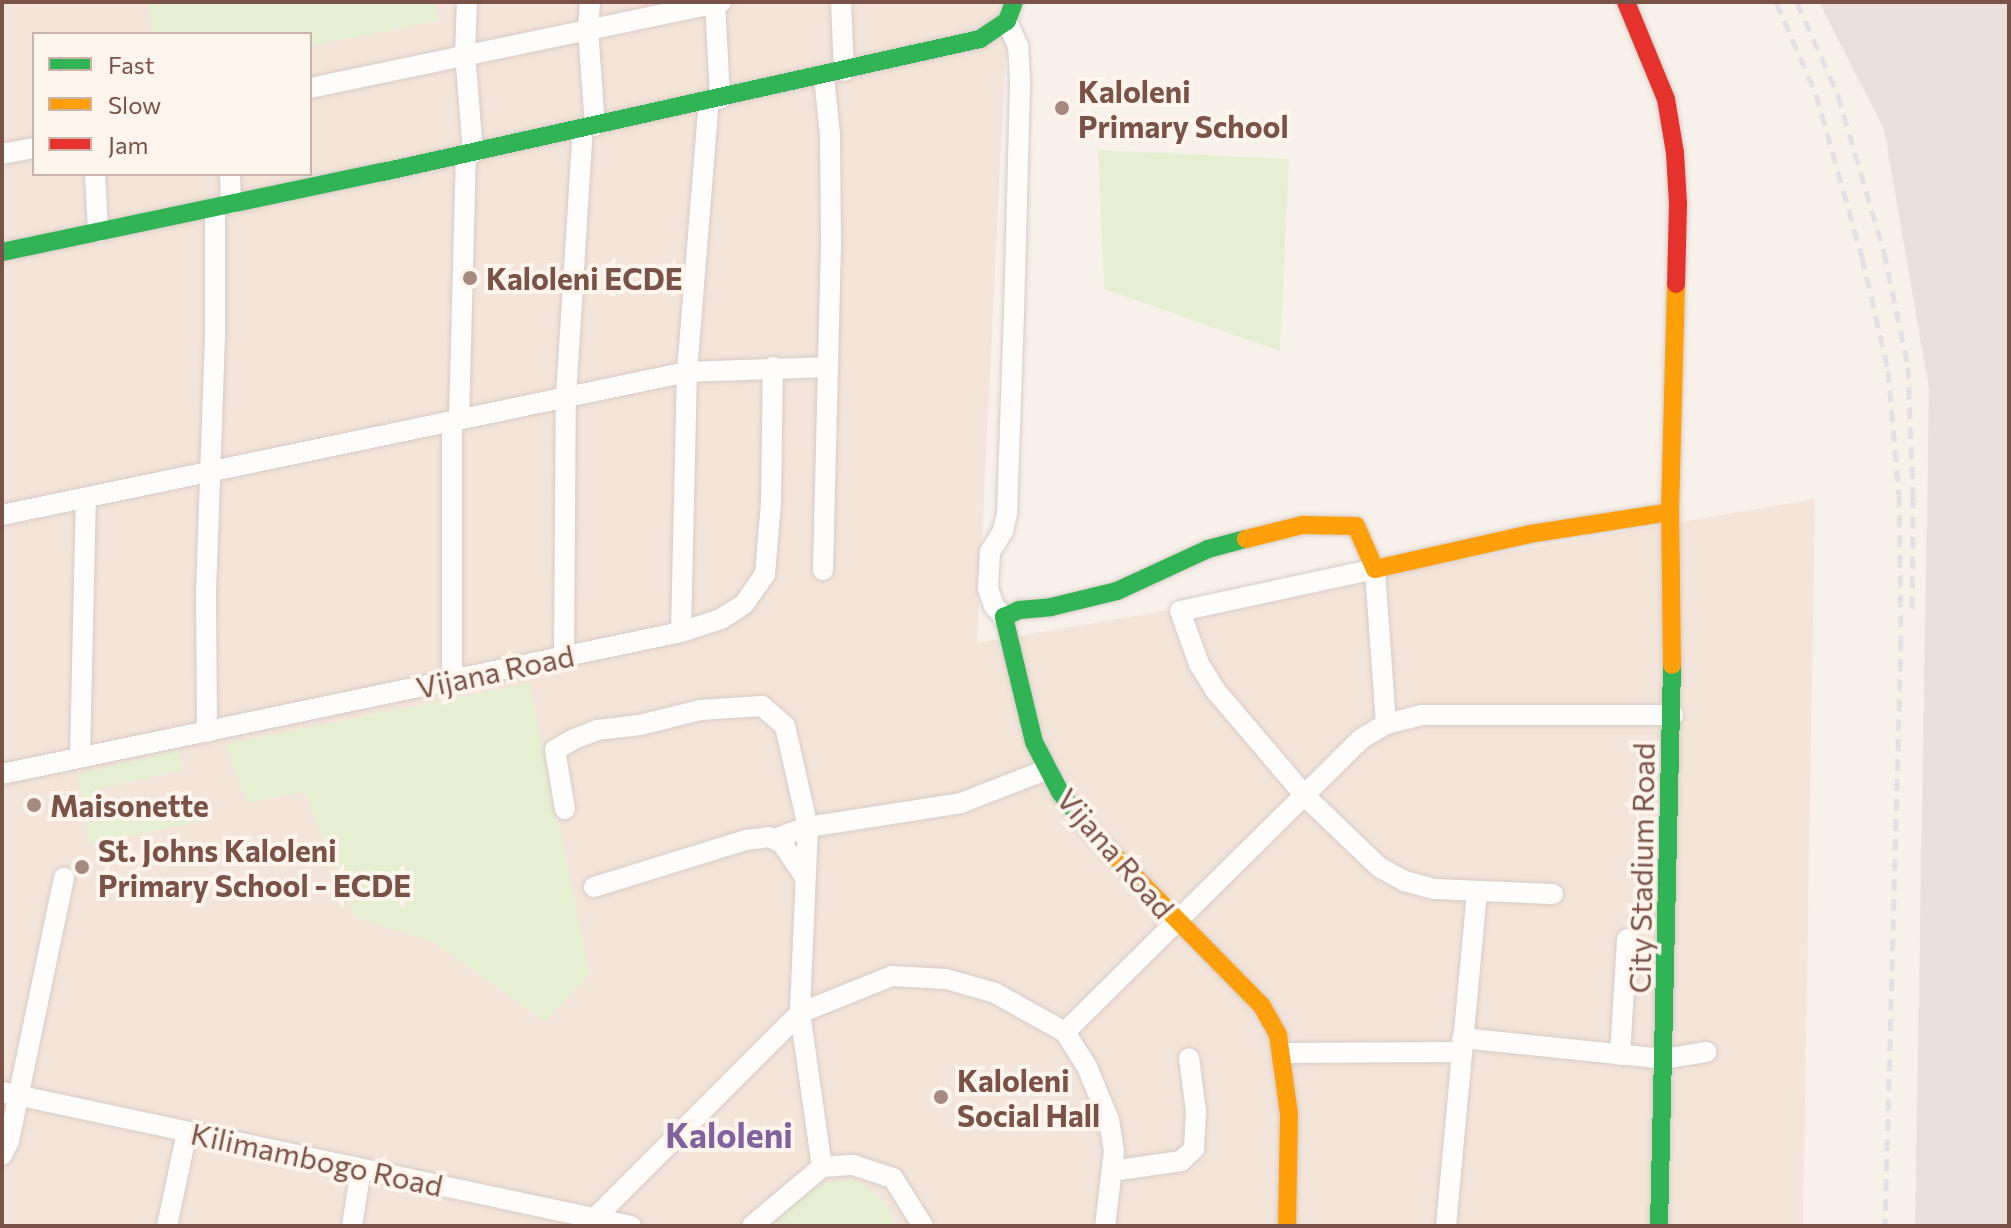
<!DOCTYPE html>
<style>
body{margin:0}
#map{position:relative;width:2011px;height:1228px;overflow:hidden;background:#f8f1ea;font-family:Commissioner,sans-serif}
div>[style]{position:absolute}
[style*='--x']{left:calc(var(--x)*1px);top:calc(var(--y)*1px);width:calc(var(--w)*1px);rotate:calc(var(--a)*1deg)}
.residential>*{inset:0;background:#f4e5da}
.industrial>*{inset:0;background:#ebe1db}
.green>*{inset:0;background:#e7efd3}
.roads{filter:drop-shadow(0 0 2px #d7ccc7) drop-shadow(0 0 2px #d7ccc7)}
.street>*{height:20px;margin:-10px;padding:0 10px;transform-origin:10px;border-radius:10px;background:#fefdfc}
.fast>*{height:18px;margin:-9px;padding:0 9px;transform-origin:9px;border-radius:9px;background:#30b455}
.slow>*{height:18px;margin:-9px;padding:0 9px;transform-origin:9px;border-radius:9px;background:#ff9f0a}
.jam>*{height:18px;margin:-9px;padding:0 9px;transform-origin:9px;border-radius:9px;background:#e5322d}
.rail>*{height:5px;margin-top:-2.5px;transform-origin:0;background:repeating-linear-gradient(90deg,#e4e1e5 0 12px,transparent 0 20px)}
.dots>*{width:22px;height:22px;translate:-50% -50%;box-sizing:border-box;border:4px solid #fff5ec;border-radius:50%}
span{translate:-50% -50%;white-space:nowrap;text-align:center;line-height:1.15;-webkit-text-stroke:8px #fff5ec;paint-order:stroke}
.poi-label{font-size:30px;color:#7a5247;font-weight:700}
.left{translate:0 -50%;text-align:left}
.street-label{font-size:30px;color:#7a5247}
.quarter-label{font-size:34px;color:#81629e;font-weight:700}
.frame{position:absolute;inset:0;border:4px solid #7a5247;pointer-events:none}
.legend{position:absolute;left:32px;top:32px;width:280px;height:144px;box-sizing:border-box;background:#fff5ec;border:2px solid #cab4aa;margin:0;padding:10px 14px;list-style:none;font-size:24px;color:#7a5247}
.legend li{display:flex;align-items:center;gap:16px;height:40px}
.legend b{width:40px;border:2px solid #cab4aa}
</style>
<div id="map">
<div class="residential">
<i style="clip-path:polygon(evenodd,2px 2px,1008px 2px,977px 643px,1815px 499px,1803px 1226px,2px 1226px,2px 2px,34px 34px,310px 34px,310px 174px,34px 174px,34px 34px)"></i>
</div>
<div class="industrial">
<i style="clip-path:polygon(1819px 2px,2009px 2px,2009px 1226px,1915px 1226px,1929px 389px,1884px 129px)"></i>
</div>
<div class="green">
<i style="clip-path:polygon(147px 2px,435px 2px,438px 21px,310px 46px,310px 34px,154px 34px)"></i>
<i style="clip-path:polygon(1098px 150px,1289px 159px,1280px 351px,1104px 289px)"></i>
<i style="clip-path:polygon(529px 683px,590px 974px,545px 1021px,433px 942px,355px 917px,305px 792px,247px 803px,226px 744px)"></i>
<i style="clip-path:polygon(178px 750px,183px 770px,99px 789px,112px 814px,190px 798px,197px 822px,89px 845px,78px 774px)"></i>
<i style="clip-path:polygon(853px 1179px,883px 1199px,896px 1226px,773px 1226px,806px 1192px,825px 1182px)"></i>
</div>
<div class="roads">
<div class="street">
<i style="--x:467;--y:2;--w:51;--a:92.2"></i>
<i style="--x:465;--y:53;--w:100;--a:85.4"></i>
<i style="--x:590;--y:2;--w:27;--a:94"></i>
<i style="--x:588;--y:29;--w:97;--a:85.9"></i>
<i style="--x:715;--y:2;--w:97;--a:87"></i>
<i style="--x:841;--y:2;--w:69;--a:87.5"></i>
<i style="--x:310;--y:88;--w:420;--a:-11.8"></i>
<i style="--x:2;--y:154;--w:33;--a:-11"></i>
<i style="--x:95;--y:174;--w:58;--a:87"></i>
<i style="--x:230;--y:174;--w:30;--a:88"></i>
<i style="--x:459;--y:419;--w:265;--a:-88.5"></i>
<i style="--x:452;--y:421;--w:259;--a:90"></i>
<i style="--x:2;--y:515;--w:700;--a:-11.79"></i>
<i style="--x:687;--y:372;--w:141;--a:-2"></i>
<i style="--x:823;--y:570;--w:322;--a:-88.6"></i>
<i style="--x:831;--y:248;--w:113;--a:-90.5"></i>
<i style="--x:830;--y:135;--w:59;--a:-95.8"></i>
<i style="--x:1004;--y:617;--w:15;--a:-132"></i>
<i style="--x:994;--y:606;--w:18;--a:-109"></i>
<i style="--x:988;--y:589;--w:37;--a:-87"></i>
<i style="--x:990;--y:552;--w:25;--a:-58"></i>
<i style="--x:1003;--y:531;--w:18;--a:-77"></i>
<i style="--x:1007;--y:513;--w:199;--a:-88"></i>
<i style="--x:1014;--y:314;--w:233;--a:-88.5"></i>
<i style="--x:1020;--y:81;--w:35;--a:-93"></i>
<i style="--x:1018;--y:46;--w:27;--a:-114"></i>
<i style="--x:681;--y:632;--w:260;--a:-88.7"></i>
<i style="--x:687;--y:372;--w:272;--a:-85.4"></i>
<i style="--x:564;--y:655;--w:259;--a:-89.6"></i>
<i style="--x:566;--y:396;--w:268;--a:-86.4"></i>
<i style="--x:1386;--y:724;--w:155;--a:-94.1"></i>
<i style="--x:1375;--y:569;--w:199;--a:167.8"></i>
<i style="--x:1180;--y:611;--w:56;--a:70.3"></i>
<i style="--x:1199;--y:664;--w:31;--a:58"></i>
<i style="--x:1215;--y:690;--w:140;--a:49.6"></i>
<i style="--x:1306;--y:797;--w:101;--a:43.8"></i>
<i style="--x:1379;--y:867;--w:29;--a:29"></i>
<i style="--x:1404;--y:881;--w:31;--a:15"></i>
<i style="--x:1434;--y:889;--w:119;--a:2.4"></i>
<i style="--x:207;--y:732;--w:139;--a:-90.4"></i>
<i style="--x:206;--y:593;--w:257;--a:-88"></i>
<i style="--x:215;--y:336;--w:128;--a:-90"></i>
<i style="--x:80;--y:757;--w:259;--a:-88.7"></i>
<i style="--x:2;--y:774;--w:694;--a:-11.81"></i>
<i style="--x:681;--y:632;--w:42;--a:-18"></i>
<i style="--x:721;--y:619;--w:27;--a:-33"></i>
<i style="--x:744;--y:604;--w:37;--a:-55"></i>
<i style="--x:765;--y:574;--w:71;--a:-85.2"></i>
<i style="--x:771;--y:503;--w:136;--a:-89.2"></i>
<i style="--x:565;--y:809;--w:60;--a:-99.6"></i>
<i style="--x:555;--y:750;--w:22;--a:-30"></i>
<i style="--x:574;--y:739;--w:25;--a:-21"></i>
<i style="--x:597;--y:730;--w:43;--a:-6.6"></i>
<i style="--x:640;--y:725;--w:62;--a:-14"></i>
<i style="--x:700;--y:710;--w:62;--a:-3.7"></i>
<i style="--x:762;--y:706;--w:30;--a:41"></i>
<i style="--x:785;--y:726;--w:104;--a:77.2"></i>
<i style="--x:808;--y:827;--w:186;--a:92.5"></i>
<i style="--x:800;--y:1013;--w:156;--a:81.9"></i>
<i style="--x:777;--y:838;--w:33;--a:-20"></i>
<i style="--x:808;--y:827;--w:155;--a:-8.9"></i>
<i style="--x:961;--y:803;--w:93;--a:-21.3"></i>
<i style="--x:594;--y:887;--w:159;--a:-17.2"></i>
<i style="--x:746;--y:840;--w:23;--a:-7"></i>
<i style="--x:769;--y:837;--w:14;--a:25"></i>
<i style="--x:782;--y:843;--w:40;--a:56"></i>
<i style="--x:1065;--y:1032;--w:416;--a:-44.7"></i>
<i style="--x:1361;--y:739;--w:29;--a:-31"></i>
<i style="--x:1386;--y:724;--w:37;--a:-14"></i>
<i style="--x:1422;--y:715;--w:251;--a:0"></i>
<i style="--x:1462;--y:1038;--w:203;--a:5.9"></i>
<i style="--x:1664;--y:1059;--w:43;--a:-9.5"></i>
<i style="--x:1282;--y:1053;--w:179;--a:-0.3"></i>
<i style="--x:1620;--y:1055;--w:116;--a:-86.5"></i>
<i style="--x:2;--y:1092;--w:643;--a:12.03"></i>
<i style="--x:2;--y:1155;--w:16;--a:-63"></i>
<i style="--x:9;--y:1141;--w:269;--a:-78.2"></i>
<i style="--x:1112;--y:1171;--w:70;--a:-8.2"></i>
<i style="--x:1181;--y:1161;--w:18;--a:-43"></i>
<i style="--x:1194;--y:1149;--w:38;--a:-87"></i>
<i style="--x:1196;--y:1111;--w:53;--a:-97.5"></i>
<i style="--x:167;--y:1226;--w:96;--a:-78"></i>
<i style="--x:352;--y:1226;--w:58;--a:-81"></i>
<i style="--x:587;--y:1226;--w:301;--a:-45"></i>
<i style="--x:800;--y:1013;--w:99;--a:-21.9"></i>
<i style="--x:892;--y:976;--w:54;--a:3.2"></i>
<i style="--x:946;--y:979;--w:51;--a:15.9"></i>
<i style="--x:995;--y:993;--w:80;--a:29.1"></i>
<i style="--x:1065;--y:1032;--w:41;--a:57.8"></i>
<i style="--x:1087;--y:1067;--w:57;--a:67.5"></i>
<i style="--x:1109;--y:1120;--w:31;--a:81"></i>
<i style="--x:1114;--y:1151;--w:76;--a:96.8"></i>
<i style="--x:752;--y:1226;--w:92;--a:-40.1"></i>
<i style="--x:822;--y:1167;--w:31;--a:-4"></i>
<i style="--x:853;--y:1165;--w:42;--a:18"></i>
<i style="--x:893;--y:1178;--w:57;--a:58"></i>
<i style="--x:1446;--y:1226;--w:336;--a:-84.7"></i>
</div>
<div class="fast">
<i style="--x:2;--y:252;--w:389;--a:-11.9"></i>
<i style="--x:383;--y:172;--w:612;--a:-12.56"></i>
<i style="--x:980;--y:39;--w:32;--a:-34"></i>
<i style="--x:1007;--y:21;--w:20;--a:-70"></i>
<i style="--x:1091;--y:832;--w:51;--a:-127.8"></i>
<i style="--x:1060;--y:792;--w:56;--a:-117.5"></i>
<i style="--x:1034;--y:742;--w:129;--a:-103.5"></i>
<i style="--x:1004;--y:617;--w:17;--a:-25"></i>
<i style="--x:1019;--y:610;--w:32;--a:-5"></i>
<i style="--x:1051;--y:607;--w:68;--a:-13.6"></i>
<i style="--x:1117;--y:591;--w:100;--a:-24.8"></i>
<i style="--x:1208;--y:549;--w:39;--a:-15"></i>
<i style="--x:1659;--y:1226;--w:561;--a:-88.67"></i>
</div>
<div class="slow">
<i style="--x:1246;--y:539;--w:58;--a:-14"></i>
<i style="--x:1302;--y:525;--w:54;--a:1.1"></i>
<i style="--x:1356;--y:526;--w:47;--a:66.2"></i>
<i style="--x:1375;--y:569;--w:159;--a:-12.7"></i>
<i style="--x:1530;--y:534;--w:142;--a:-8.9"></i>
<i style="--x:1672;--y:665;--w:153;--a:-90.7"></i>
<i style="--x:1670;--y:512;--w:228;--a:-88.5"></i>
<i style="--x:1091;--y:832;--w:244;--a:45.5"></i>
<i style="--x:1262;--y:1006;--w:33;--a:61"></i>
<i style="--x:1278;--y:1035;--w:80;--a:82.1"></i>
<i style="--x:1289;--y:1114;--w:112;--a:91"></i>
</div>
<div class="jam">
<i style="--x:1626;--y:2;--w:105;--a:67.6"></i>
<i style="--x:1666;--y:99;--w:55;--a:80.5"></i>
<i style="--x:1675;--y:153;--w:51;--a:86.6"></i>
<i style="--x:1678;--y:204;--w:80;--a:91.4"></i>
</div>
</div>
<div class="rail">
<i style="--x:1776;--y:2;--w:100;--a:66.5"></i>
<i style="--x:1816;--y:94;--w:169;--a:74.2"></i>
<i style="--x:1862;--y:257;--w:116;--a:77"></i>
<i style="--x:1888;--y:370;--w:125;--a:85"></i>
<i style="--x:1899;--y:495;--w:144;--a:89.2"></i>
<i style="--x:1901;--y:639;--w:587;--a:91.56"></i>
<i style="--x:1797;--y:2;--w:102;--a:66.2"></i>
<i style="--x:1838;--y:95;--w:164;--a:73.7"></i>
<i style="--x:1884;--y:252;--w:117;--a:78.2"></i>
<i style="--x:1908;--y:367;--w:129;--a:87.8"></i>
<i style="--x:1913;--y:496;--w:114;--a:90.5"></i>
</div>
<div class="dots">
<i style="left:1062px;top:108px;background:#a68a80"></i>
<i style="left:470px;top:278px;background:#a68a80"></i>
<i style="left:34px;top:805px;background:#a68a80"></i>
<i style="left:82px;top:867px;background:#a68a80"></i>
<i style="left:941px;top:1097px;background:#a68a80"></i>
</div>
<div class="poi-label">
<span class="left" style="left:1078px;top:108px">Kaloleni<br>Primary School</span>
<span class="left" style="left:486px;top:278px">Kaloleni ECDE</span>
<span class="left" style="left:50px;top:805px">Maisonette</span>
<span class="left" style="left:98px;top:867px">St. Johns Kaloleni<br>Primary School - ECDE</span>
<span class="left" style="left:957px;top:1097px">Kaloleni<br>Social Hall</span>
</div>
<div class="street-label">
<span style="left:495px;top:671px;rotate:-12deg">Vijana Road</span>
<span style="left:1116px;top:853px;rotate:49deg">Vijana Road</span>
<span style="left:1641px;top:868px;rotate:-89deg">City Stadium Road</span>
<span style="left:317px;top:1159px;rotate:12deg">Kilimambogo Road</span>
</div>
<div class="quarter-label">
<span style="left:729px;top:1135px">Kaloleni</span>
</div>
<div class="frame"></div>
<ul class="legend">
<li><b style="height:10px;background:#30b455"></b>Fast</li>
<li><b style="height:10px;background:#ff9f0a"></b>Slow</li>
<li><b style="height:10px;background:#e5322d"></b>Jam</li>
</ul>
</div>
